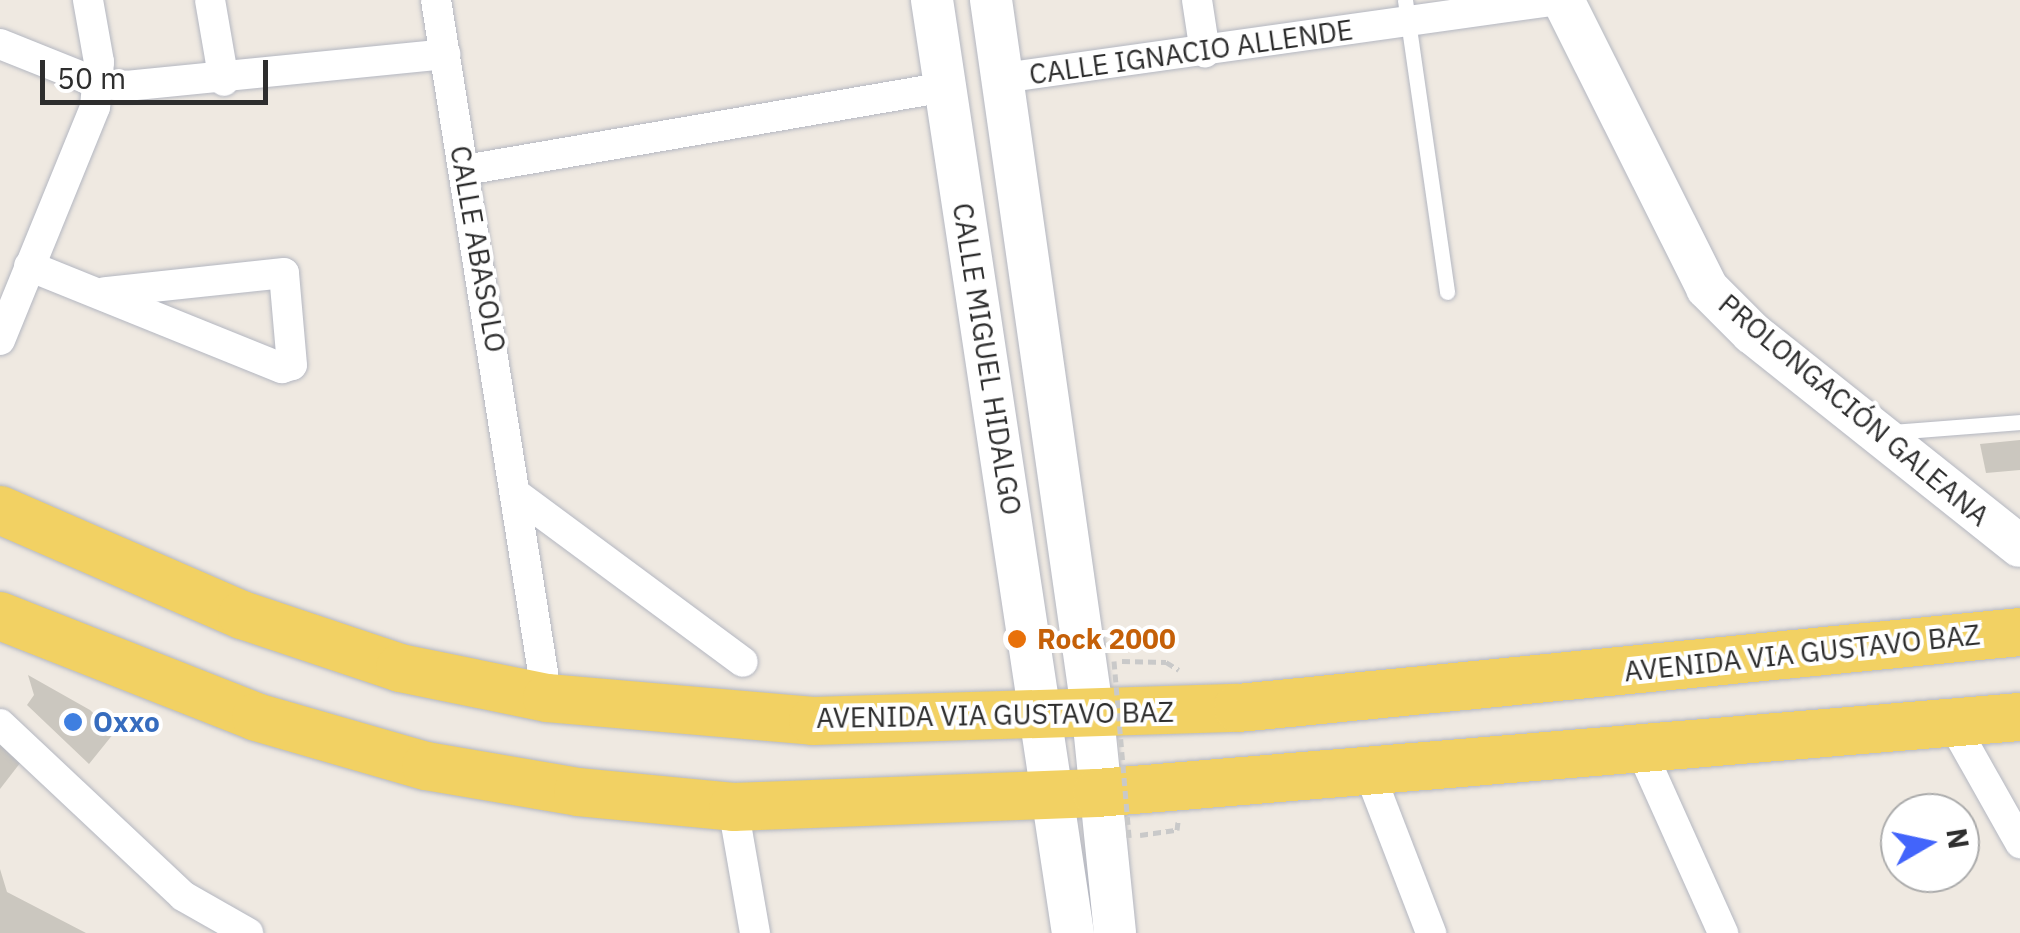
<!DOCTYPE html>
<meta charset="utf-8">
<style>
body{margin:0}
#map{position:relative;width:2020px;height:933px;overflow:hidden;background:#efe9e1;font-family:"IBM Plex Sans",sans-serif}
div>[style]{position:absolute}
[style*='--x']{left:calc(var(--x)*1px);top:calc(var(--y)*1px);width:calc(var(--w)*1px);rotate:calc(var(--a)*1deg)}
.building>*{inset:0;background:#cbc7bf}
.path>*{height:5px;margin-top:-2.5px;transform-origin:0;background:repeating-linear-gradient(90deg,#c9c9c9 0 8px,transparent 0 13px)}
.roads{filter:drop-shadow(0 0 2px #b4b7c1) drop-shadow(0 0 2px #b4b7c1)}
.lane>*{height:15px;margin:-7.5px;padding:0 7.5px;transform-origin:7.5px;border-radius:7.5px;background:#fff}
.street>*{height:30px;margin:-15px;padding:0 15px;transform-origin:15px;border-radius:15px;background:#fff}
.secondary>*{height:42px;margin:-21px;padding:0 21px;transform-origin:21px;border-radius:21px;background:#fff}
.primary>*{height:48px;margin:-24px;padding:0 24px;transform-origin:24px;border-radius:24px;background:#f2d163}
.path-bridge>*{height:5px;margin-top:-2.5px;transform-origin:0;background:repeating-linear-gradient(90deg,#c9c9c9 0 8px,transparent 0 13px)}
.dots>*{width:28px;height:28px;translate:-50% -50%;box-sizing:border-box;border:5px solid #fff;border-radius:50%}
span{translate:-50% -50%;white-space:nowrap;text-align:center;line-height:1.15;-webkit-text-stroke:8px #fff;paint-order:stroke}
.street-label{font-size:28px;color:#2e2e2e}
.food-label{font-size:28px;color:#c56008;font-weight:700}
.left{translate:0 -50%;text-align:left}
.shop-label{font-size:28px;color:#366cbe;font-weight:700}
.north{position:absolute;left:1880px;top:793px;width:100px;height:100px;box-sizing:border-box;background:#fff;border:2px solid #ababab;border-radius:50%;rotate:81deg;font-size:28px;font-weight:700;line-height:40px;text-align:center;color:#2e2e2e}
.north::after{content:'';display:block;margin:auto;width:35px;height:45px;background:#4264fb;clip-path:polygon(50% 0,100% 100%,50% 72%,0 100%)}
.scale{position:absolute;left:40px;top:60px;width:228px;height:45px;box-sizing:border-box;border:5px solid #2e2e2e;border-top:0;padding-left:12px;font-size:30px;line-height:35px;white-space:nowrap;color:#2e2e2e;-webkit-text-stroke:8px #fff;paint-order:stroke}
</style>
<div id="map">
<div class="building">
<i style="clip-path:polygon(2020px 440px,2020px 470px,1986px 473px,1980px 444px)"></i>
<i style="clip-path:polygon(28px 675px,90px 710px,114px 733px,89px 764px,27px 705px,34px 695px)"></i>
<i style="clip-path:polygon(0 735px,24px 758px,0 789px)"></i>
<i style="clip-path:polygon(0 869px,7px 892px,86px 933px,0 933px)"></i>
</div>
<div class="path">
<i style="--x:1122;--y:661;--w:44;--a:1.3"></i>
<i style="--x:1166;--y:662;--w:15;--a:32"></i>
<i style="--x:1140;--y:835;--w:37;--a:-8"></i>
<i style="--x:1177;--y:830;--w:8;--a:-83"></i>
</div>
<div class="roads">
<div class="lane">
<i style="--x:1405;--y:0;--w:295;--a:81.8"></i>
<i style="--x:1893;--y:432;--w:127;--a:-4.5"></i>
</div>
<div class="street">
<i style="--x:210;--y:0;--w:82;--a:80.2"></i>
<i style="--x:436;--y:0;--w:707;--a:80.96"></i>
<i style="--x:1197;--y:0;--w:53;--a:81.3"></i>
<i style="--x:0;--y:44;--w:108;--a:21.8"></i>
<i style="--x:100;--y:84;--w:26;--a:4"></i>
<i style="--x:126;--y:86;--w:321;--a:-5.7"></i>
<i style="--x:1003;--y:78;--w:560;--a:-8"></i>
<i style="--x:465;--y:170;--w:488;--a:-9.8"></i>
<i style="--x:29;--y:266;--w:273;--a:22"></i>
<i style="--x:282;--y:368;--w:10;--a:-17"></i>
<i style="--x:292;--y:365;--w:92;--a:-95"></i>
<i style="--x:284;--y:273;--w:180;--a:173.9"></i>
<i style="--x:0;--y:340;--w:252;--a:-67.8"></i>
<i style="--x:95;--y:107;--w:45;--a:-84.9"></i>
<i style="--x:99;--y:62;--w:63;--a:-100.1"></i>
<i style="--x:520;--y:497;--w:277;--a:36.5"></i>
<i style="--x:0;--y:724;--w:251;--a:43.2"></i>
<i style="--x:183;--y:896;--w:75;--a:29.6"></i>
<i style="--x:1953;--y:724;--w:137;--a:60.6"></i>
<i style="--x:1640;--y:748;--w:203;--a:65.8"></i>
<i style="--x:1369;--y:772;--w:173;--a:68.9"></i>
<i style="--x:733;--y:807;--w:128;--a:80.1"></i>
</div>
<div class="secondary">
<i style="--x:932;--y:0;--w:944;--a:81.41"></i>
<i style="--x:991;--y:0;--w:723;--a:81.89"></i>
<i style="--x:1093;--y:716;--w:218;--a:84.2"></i>
<i style="--x:1563;--y:0;--w:322;--a:63.4"></i>
<i style="--x:1707;--y:288;--w:64;--a:45"></i>
<i style="--x:1752;--y:333;--w:342;--a:38.5"></i>
</div>
<div class="primary">
<i style="--x:0;--y:510;--w:264;--a:23.5"></i>
<i style="--x:242;--y:615;--w:167;--a:18.5"></i>
<i style="--x:400;--y:668;--w:150;--a:11.5"></i>
<i style="--x:547;--y:698;--w:267;--a:4.9"></i>
<i style="--x:813;--y:721;--w:425;--a:-1.8"></i>
<i style="--x:1238;--y:708;--w:786;--a:-5.55"></i>
<i style="--x:0;--y:616;--w:275;--a:21.5"></i>
<i style="--x:256;--y:717;--w:177;--a:16.1"></i>
<i style="--x:426;--y:766;--w:154;--a:9.7"></i>
<i style="--x:578;--y:792;--w:156;--a:5.5"></i>
<i style="--x:733;--y:807;--w:364;--a:-2.2"></i>
<i style="--x:1097;--y:793;--w:926;--a:-4.71"></i>
</div>
</div>
<div class="path-bridge">
<i style="--x:1114;--y:661;--w:177;--a:85.1"></i>
</div>
<div class="dots">
<i style="left:1017px;top:639px;background:#e8710a"></i>
<i style="left:73px;top:722px;background:#3f7fe0"></i>
</div>
<div class="street-label">
<span style="left:1191px;top:52px;rotate:-8deg">CALLE IGNACIO ALLENDE</span>
<span style="left:478px;top:249px;rotate:80deg">CALLE ABASOLO</span>
<span style="left:987px;top:359px;rotate:81deg">CALLE MIGUEL HIDALGO</span>
<span style="left:1854px;top:410px;rotate:40deg">PROLONGACIÓN GALEANA</span>
<span style="left:1802px;top:653px;rotate:-6deg">AVENIDA VIA GUSTAVO BAZ</span>
<span style="left:995px;top:715px;rotate:-1deg">AVENIDA VIA GUSTAVO BAZ</span>
</div>
<div class="food-label">
<span class="left" style="left:1037px;top:639px">Rock 2000</span>
</div>
<div class="shop-label">
<span class="left" style="left:93px;top:722px">Oxxo</span>
</div>
<div class="north">N</div>
<div class="scale">50 m</div>
</div>
